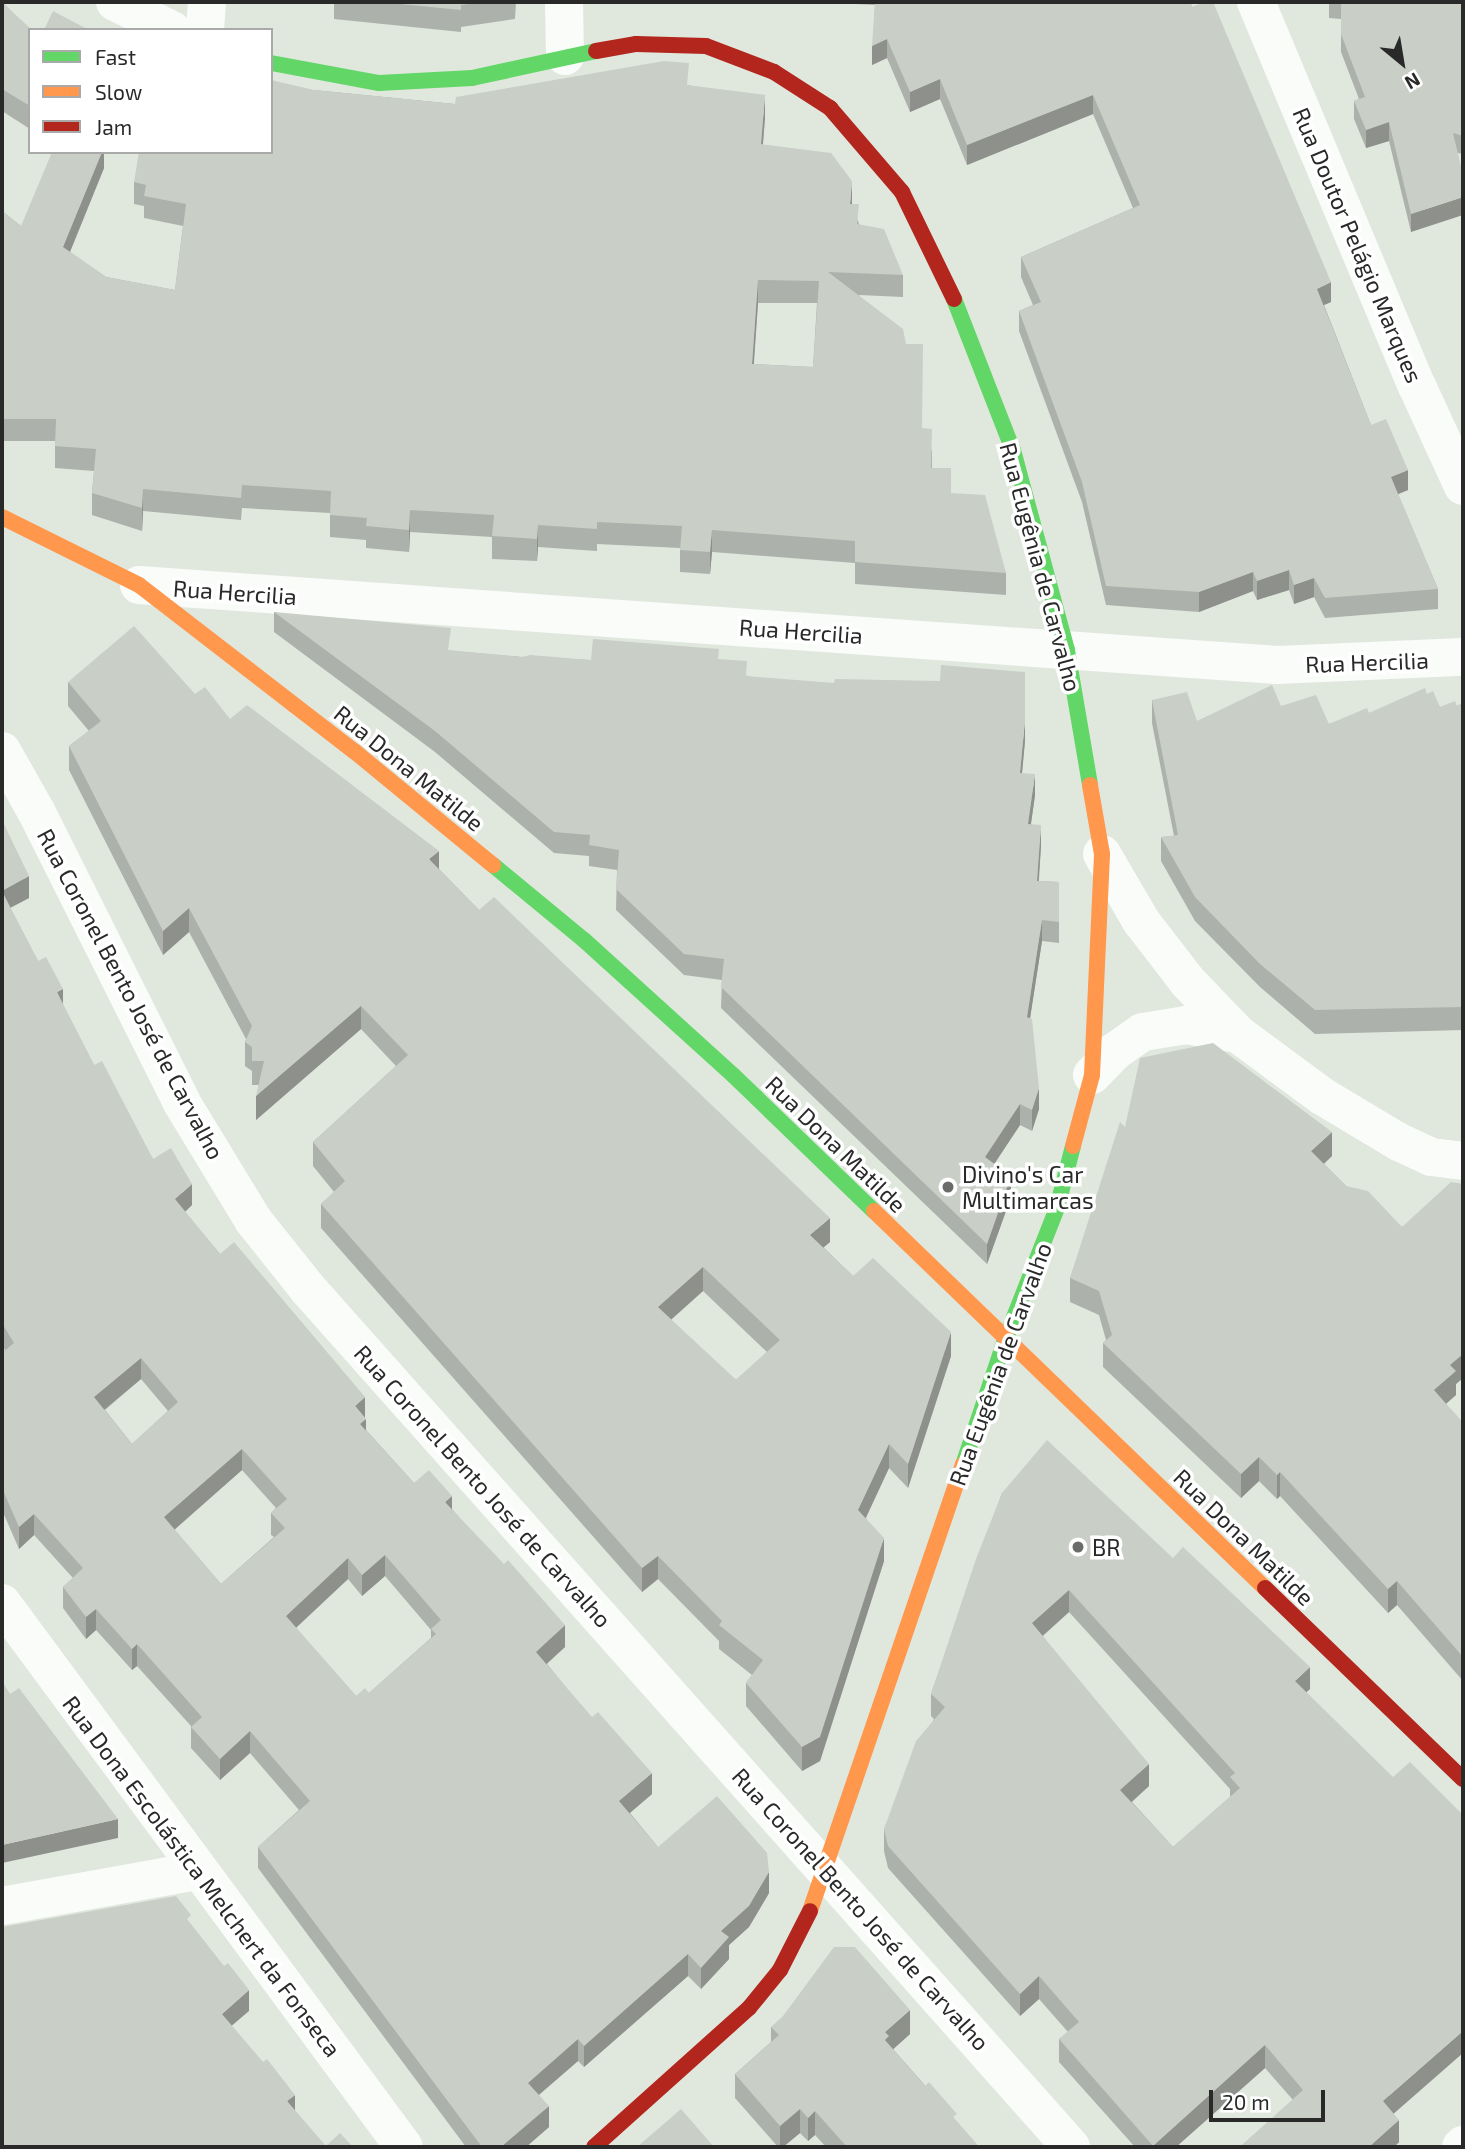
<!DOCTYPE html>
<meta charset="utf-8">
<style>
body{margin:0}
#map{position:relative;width:1465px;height:2149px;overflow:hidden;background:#e0e8de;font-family:"Exo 2",sans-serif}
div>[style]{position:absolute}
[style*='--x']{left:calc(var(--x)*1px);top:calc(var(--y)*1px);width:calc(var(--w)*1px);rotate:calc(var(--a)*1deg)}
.street>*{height:38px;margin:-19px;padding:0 19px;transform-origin:19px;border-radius:19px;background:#fafcfa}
.fast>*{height:16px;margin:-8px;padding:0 8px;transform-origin:8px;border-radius:8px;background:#63d668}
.slow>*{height:16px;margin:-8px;padding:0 8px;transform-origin:8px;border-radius:8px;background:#ff974d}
.jam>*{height:16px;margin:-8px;padding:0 8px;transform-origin:8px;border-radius:8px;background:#b3261e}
.wall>*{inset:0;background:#adb1ab}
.shaded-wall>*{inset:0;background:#8d908b}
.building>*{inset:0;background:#c9cec7}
.dots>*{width:19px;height:19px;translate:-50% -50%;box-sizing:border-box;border:4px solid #fff;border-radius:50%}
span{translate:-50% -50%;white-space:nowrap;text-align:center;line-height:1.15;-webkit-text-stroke:7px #fff;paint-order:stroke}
.street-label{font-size:23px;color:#292929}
.poi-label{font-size:23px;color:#292929}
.left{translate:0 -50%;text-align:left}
.frame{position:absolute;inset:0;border:4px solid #292929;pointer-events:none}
.legend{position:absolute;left:28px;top:28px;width:245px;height:126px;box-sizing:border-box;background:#fff;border:2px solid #a9a9a9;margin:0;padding:9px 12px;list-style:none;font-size:21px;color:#292929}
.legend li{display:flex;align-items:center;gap:14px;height:35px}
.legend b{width:35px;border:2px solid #a9a9a9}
.north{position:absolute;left:1367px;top:28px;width:70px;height:70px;-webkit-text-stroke:5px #fff;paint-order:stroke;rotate:150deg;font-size:19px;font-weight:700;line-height:28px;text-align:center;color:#292929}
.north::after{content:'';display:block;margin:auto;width:24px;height:32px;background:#292929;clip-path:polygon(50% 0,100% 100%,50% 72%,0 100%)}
.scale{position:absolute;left:1209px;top:2090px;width:116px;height:32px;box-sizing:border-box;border:4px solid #292929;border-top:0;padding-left:9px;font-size:21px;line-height:24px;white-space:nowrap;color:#292929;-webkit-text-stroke:5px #fff;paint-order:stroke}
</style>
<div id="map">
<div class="street">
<i style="--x:115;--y:2;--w:64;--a:26.2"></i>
<i style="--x:564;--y:2;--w:54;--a:88.9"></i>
<i style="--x:1256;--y:2;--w:416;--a:67.3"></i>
<i style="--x:1417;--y:386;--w:110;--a:65.3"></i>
<i style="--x:205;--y:30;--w:28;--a:-86"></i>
<i style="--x:139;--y:585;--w:1141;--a:4.02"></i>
<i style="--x:1277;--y:665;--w:186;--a:-2.5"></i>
<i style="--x:2;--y:751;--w:69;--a:60.5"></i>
<i style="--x:36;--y:811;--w:326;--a:63.4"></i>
<i style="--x:182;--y:1103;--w:137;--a:58.7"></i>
<i style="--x:253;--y:1220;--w:88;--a:51.4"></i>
<i style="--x:308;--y:1289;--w:1148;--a:48.35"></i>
<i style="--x:1102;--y:854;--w:78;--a:59.8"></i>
<i style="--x:1141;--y:921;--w:77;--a:52.4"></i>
<i style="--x:1188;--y:982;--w:72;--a:46.1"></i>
<i style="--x:1238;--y:1034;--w:104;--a:36.4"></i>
<i style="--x:1322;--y:1096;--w:90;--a:30.9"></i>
<i style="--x:1399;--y:1142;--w:35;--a:25"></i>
<i style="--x:1431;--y:1157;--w:32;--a:7"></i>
<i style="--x:1092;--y:1075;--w:32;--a:-46"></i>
<i style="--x:1114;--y:1052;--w:35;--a:-35"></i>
<i style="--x:1143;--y:1032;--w:44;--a:-9.2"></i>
<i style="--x:1186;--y:1025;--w:53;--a:9.8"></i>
<i style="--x:2;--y:1603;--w:676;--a:53.54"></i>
<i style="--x:2;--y:1906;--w:198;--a:-10.2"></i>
<i style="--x:1461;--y:2147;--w:3;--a:-45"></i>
</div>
<div class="fast">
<i style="--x:271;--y:63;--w:110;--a:10.5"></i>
<i style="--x:379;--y:83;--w:93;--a:-3.1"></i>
<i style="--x:472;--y:78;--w:127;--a:-12.3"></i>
<i style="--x:954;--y:299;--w:162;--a:68.7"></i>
<i style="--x:1013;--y:450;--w:207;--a:74.9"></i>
<i style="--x:1067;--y:650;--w:137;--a:80.3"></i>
<i style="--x:493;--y:865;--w:118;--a:39.5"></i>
<i style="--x:584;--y:940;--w:202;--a:42.2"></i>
<i style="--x:734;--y:1076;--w:194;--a:44"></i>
<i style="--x:963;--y:1465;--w:132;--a:-71.4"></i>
<i style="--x:1005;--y:1340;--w:142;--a:-68.5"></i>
<i style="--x:1057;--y:1208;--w:64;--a:-75.5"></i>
</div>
<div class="slow">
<i style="--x:2;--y:517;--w:153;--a:26.4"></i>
<i style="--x:139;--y:585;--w:272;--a:37.7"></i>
<i style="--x:354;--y:751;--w:180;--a:39.4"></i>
<i style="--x:1073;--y:1146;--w:73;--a:-75"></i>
<i style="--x:1092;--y:1075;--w:221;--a:-87.4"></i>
<i style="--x:1102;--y:854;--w:70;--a:-99.9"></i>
<i style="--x:874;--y:1211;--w:543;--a:43.96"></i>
<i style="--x:810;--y:1911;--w:472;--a:-71.1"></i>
</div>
<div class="jam">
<i style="--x:596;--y:51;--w:41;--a:-9.9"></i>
<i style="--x:636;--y:44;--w:70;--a:1.6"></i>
<i style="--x:706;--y:46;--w:73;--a:20.9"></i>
<i style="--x:774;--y:72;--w:67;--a:32.7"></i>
<i style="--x:830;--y:108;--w:111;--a:49.4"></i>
<i style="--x:902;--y:192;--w:119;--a:64.1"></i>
<i style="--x:1265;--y:1588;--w:275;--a:44"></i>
<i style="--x:594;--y:2147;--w:208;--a:-41.9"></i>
<i style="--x:749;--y:2008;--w:49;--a:-50.8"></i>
<i style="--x:780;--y:1970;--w:66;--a:-63"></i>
</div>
<div class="wall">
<i style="clip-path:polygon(2px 2px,30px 30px,30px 129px,2px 111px)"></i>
<i style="clip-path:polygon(334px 2px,516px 2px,515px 19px,461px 27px,461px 32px,334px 19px)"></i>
<i style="clip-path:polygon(813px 2px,1190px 2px,1331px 302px,1324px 305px,1371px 425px,1408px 490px,1398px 494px,1438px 589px,1438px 609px,1325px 618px,1314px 597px,1294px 604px,1289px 590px,1257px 600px,1253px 591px,1199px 612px,1106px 605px,1082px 502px,1019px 331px,1019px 311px,1033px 305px,1021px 277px,1021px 257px,1133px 208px,1093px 114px,967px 165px,940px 99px,910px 112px,887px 58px,872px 65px,875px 5px)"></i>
<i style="clip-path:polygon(1325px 2px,1463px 2px,1463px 154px,1458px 153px,1411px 232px,1389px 141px,1366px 148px,1354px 119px,1354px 101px,1359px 99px,1341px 52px,1341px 19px,1329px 18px,1329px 3px)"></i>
<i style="clip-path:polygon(evenodd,689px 85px,765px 117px,763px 145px,852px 204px,859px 224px,903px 275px,903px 297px,859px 295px,932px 451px,932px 468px,951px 493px,1006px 573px,1006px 595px,855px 584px,855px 563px,712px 552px,710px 574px,680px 572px,680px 548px,597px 544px,597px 551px,538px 547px,537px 561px,492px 559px,492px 537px,410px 532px,409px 552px,366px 548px,366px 540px,330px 537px,330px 513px,242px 508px,241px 520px,143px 511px,142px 531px,92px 515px,92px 493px,94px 471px,55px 468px,55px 441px,2px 441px,2px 211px,21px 226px,104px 152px,104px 168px,70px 252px,106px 277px,175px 290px,183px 226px,144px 218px,144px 206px,134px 204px,134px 182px,314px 90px,455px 104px,689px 85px,758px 303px,817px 303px,813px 367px,754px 364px,758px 303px)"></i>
<i style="clip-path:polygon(274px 612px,451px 651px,522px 657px,591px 660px,719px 659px,747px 676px,1025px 741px,1022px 773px,1035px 795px,1031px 824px,1041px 846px,1039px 881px,1059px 882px,1059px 943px,1042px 941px,1030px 1018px,1039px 1109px,1032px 1131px,1020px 1125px,994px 1164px,1011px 1197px,987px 1264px,721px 1008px,722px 980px,684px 975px,616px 910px,617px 870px,589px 866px,589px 856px,554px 853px,435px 752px,274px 632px)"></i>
<i style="clip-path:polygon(evenodd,68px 682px,195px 694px,439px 869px,479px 910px,830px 1242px,823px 1247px,853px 1276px,951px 1356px,908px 1488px,889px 1468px,866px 1518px,884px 1561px,820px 1761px,802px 1771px,746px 1706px,746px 1683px,752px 1675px,719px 1649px,719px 1641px,658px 1579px,642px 1592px,321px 1228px,321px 1204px,334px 1192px,313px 1166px,313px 1142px,396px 1066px,361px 1029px,256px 1120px,259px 1085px,252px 1085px,252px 1071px,245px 1066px,245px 1042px,246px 1039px,189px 932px,163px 955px,69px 770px,69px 746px,89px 731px,68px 706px,68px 682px,703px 1291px,767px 1352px,736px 1380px,671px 1320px,703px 1291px)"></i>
<i style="clip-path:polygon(1427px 694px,1440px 707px,1457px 706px,1463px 703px,1463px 1030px,1315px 1034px,1260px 987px,1195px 921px,1161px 861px,1161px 837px,1174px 836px,1152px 723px,1152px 700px,1197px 721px,1281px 706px,1329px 724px,1369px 713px)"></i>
<i style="clip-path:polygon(evenodd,2px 820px,29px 898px,10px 908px,38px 961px,63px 1005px,94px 1065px,153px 1159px,192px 1205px,185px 1212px,220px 1254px,365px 1418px,366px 1430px,414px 1483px,452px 1509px,565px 1647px,547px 1664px,652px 1794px,630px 1813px,658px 1847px,769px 1893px,749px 1927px,729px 1945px,729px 1959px,701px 1989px,688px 1976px,584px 2067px,578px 2061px,539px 2095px,549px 2127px,526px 2147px,466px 2147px,258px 1868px,258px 1847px,299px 1810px,250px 1753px,220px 1780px,191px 1748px,191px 1726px,137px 1666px,132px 1670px,96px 1630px,86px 1639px,63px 1608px,63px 1587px,73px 1578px,34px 1535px,19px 1549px,2px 1510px,2px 1353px,5px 1350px,2px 1345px,2px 820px,141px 1379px,168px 1411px,132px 1444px,105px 1410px,141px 1379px,2px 820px,242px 1470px,276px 1508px,271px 1513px,271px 1535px,274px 1537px,221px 1584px,174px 1529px,242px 1470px,2px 820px,385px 1576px,431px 1630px,431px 1638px,369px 1693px,356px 1696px,296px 1628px,348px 1579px,362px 1596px,385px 1576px)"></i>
<i style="clip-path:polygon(1125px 1127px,1332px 1156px,1324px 1164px,1346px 1186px,1402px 1227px,1463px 1184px,1463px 1378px,1456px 1384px,1456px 1395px,1446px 1404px,1463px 1423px,1463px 1681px,1397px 1605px,1388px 1613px,1280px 1496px,1277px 1499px,1259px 1481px,1241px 1498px,1103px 1367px,1103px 1343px,1106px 1340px,1099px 1315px,1070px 1302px,1070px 1278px)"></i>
<i style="clip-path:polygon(evenodd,1002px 1493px,1310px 1689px,1306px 1692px,1399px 2142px,1394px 2147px,1240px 2147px,1293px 2100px,1265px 2068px,1176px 2147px,1135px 2147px,1059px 2062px,1059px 2039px,1068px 2032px,1039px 1999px,1020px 2016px,888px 1868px,884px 1851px,884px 1829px,934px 1719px,931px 1716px,931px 1694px,1002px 1493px,1069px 1612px,1230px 1789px,1230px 1797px,1173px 1847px,1132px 1802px,1149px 1786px,1043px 1636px,1069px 1612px)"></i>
<i style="clip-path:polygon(771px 2027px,910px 2034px,893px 2049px,979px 2147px,826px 2147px,815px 2135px,808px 2141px,800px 2133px,783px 2147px,778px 2147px,735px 2098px,735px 2074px,771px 2042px)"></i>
</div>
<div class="shaded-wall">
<i style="clip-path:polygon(887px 39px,887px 58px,872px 65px,872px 46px)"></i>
<i style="clip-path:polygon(940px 79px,940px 99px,910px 112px,910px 92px)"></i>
<i style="clip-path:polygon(765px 95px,765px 117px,761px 166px,761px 144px)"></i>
<i style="clip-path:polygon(1093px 95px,1093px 114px,967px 165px,967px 145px)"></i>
<i style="clip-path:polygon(1389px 122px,1389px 141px,1366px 148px,1366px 130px)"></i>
<i style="clip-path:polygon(102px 152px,104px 152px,104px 168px,63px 269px,63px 247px)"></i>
<i style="clip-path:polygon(852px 181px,852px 204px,850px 204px)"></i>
<i style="clip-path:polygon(1463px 197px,1463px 215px,1411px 232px,1411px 214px)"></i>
<i style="clip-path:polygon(758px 280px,758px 303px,752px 386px,752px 364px)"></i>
<i style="clip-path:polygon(1331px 282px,1331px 302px,1317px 308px,1317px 289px)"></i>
<i style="clip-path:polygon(1408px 470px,1408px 490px,1391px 497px,1391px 477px)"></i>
<i style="clip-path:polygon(143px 489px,143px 511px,142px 531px,142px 508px)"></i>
<i style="clip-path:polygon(410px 510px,410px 532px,409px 552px,409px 530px)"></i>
<i style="clip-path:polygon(538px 525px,538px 547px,537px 561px,537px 539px)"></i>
<i style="clip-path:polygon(712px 530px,712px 552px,710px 574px,710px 552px)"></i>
<i style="clip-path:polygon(1289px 570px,1289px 590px,1257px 600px,1257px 581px)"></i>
<i style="clip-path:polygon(1253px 572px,1253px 591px,1199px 612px,1199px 592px)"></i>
<i style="clip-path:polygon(1314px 578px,1314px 597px,1294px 604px,1294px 585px)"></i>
<i style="clip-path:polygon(1025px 720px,1025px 741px,1020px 794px,1020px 773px)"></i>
<i style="clip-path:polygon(1035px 774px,1035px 795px,1028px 844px,1028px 824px)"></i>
<i style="clip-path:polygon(1041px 825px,1041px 846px,1037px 902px,1037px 881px)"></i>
<i style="clip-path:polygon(439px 851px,439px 874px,429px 859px)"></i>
<i style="clip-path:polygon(29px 876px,29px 898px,2px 912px,2px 891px)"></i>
<i style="clip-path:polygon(189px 908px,189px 932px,163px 955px,163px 931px)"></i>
<i style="clip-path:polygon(1042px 920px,1042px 941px,1027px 1038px,1027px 1017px)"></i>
<i style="clip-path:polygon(63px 989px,63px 1010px,57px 992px)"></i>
<i style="clip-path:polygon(361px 1006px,361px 1029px,256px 1120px,256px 1096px)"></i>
<i style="clip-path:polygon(1039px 1088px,1039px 1109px,1032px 1131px,1032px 1110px)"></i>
<i style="clip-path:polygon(1020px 1104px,1020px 1125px,985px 1178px,985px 1157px)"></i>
<i style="clip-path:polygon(1332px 1132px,1332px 1156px,1311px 1175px,1311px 1151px)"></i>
<i style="clip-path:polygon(1011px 1176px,1011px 1197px,987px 1264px,987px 1244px)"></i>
<i style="clip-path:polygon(192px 1184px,192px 1205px,175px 1221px,175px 1199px)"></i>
<i style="clip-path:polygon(830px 1218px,830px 1242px,810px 1259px,810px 1235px)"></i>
<i style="clip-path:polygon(703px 1267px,703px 1291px,658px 1331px,658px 1307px)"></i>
<i style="clip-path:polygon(951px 1332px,951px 1356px,908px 1488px,908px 1464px)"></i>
<i style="clip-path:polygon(1463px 1354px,1463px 1378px,1456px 1384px,1456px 1395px,1434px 1414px,1434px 1390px,1450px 1365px)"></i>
<i style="clip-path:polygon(141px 1358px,141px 1379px,94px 1418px,94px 1397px)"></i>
<i style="clip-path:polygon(365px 1397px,365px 1418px,355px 1406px)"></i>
<i style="clip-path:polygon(366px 1419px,366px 1440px,360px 1424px)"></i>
<i style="clip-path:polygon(889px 1444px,889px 1468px,858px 1534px,858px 1510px)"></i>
<i style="clip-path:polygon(242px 1449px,242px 1470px,164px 1539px,164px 1517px)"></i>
<i style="clip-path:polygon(1259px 1457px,1259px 1481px,1241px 1498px,1241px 1474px)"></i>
<i style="clip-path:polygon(1280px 1472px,1280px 1496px,1277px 1499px,1277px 1475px)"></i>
<i style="clip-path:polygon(452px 1496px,452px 1517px,445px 1502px)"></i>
<i style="clip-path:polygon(34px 1514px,34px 1535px,19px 1549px,19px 1527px)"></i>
<i style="clip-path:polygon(884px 1538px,884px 1561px,820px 1761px,802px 1771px,802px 1747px)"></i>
<i style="clip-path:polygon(385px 1555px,385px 1576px,362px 1596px,362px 1575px)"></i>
<i style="clip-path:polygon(658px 1556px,658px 1579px,642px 1592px,642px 1568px)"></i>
<i style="clip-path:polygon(348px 1558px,348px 1579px,286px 1637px,286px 1616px)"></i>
<i style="clip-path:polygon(1397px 1581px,1397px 1605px,1388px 1613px,1388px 1589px)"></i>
<i style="clip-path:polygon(1069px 1590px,1069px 1612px,1032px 1645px,1032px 1623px)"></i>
<i style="clip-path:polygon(96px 1609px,96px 1630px,86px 1639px,86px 1617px)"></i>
<i style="clip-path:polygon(565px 1625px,565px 1647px,536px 1673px,536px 1652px)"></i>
<i style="clip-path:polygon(137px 1644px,137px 1666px,132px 1670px,132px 1649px)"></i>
<i style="clip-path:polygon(1310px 1667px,1310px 1689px,1295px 1703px,1295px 1681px)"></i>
<i style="clip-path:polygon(250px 1731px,250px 1753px,220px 1780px,220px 1759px)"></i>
<i style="clip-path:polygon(1149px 1764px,1149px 1786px,1120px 1812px,1120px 1790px)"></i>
<i style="clip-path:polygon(652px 1773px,652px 1794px,619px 1822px,619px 1801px)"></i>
<i style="clip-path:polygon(118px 1819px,118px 1838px,2px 1863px,2px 1845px)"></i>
<i style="clip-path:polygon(769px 1872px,769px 1893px,749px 1927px,729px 1945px,729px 1959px,701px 1989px,701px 1968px,721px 1931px)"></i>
<i style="clip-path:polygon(688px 1954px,688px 1976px,584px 2067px,584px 2046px)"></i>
<i style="clip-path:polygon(1039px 1976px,1039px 1999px,1020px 2016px,1020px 1994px)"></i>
<i style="clip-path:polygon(249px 1990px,249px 2011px,222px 2034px,222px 2014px)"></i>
<i style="clip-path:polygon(910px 2010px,910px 2034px,889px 2053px,885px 2063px,885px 2032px)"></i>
<i style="clip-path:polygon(1463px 2031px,1463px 2053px,1383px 2123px,1383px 2101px)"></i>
<i style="clip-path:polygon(578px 2039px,578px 2061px,528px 2104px,528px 2083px)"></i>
<i style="clip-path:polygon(1265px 2045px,1265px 2068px,1176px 2147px,1153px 2147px,1153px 2146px)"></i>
<i style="clip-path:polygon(295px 2095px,295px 2116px,287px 2101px)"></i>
<i style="clip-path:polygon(549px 2106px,549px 2127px,526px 2147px,501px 2147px)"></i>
<i style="clip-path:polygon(800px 2109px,800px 2133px,783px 2147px,780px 2147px,780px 2126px)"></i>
<i style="clip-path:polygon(815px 2111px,815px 2135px,808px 2141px,808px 2118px)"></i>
<i style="clip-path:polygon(1399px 2120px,1399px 2142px,1394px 2147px,1369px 2147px)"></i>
</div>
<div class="building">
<i style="clip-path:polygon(2px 2px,32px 30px,30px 30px,30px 106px,2px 89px)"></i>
<i style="clip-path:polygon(380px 2px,484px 2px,461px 5px,461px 10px)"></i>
<i style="clip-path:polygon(875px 2px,1190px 2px,1192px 7px,1204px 2px,1213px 2px,1331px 282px,1317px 289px,1371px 425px,1386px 419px,1408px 470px,1391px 477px,1438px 589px,1325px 598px,1314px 578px,1294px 585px,1289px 570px,1257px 581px,1253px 572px,1199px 592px,1106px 586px,1082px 482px,1019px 311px,1041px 302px,1021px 257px,1140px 205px,1093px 95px,967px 145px,940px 79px,910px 92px,887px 39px,872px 46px)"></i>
<i style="clip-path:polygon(1341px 2px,1463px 2px,1463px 136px,1453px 133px,1463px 175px,1463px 197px,1411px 214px,1389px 122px,1366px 130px,1354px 101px,1365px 97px,1341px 34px)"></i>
<i style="clip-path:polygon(53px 11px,89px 30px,44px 30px)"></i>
<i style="clip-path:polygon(evenodd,664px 61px,689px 63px,687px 85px,765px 95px,761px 144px,831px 153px,852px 181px,850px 204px,859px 204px,857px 224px,884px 229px,903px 275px,828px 272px,903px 329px,906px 344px,923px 344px,922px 428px,932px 429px,931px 468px,951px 468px,951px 493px,985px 495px,1006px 573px,855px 562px,855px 541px,712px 530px,710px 552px,680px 550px,682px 526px,597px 522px,597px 529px,538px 525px,537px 539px,492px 536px,494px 515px,410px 510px,409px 530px,366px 526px,367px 518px,330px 515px,331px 491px,242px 485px,241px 498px,143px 489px,142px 508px,92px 493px,96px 449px,55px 446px,56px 419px,2px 419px,2px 211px,21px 226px,52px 152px,102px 152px,63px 247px,106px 277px,175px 290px,186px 204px,144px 196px,146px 185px,134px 182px,139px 152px,271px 152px,271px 80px,314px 90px,455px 104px,456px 97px,664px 61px,758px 280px,819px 281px,813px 367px,752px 364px,758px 280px)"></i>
<i style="clip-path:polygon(274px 612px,451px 628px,448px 650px,522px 657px,530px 655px,591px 660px,593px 639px,719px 649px,718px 659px,747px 661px,746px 676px,834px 683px,835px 679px,940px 681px,941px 665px,1025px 672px,1025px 720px,1020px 773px,1035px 774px,1028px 824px,1041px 825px,1037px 881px,1059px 882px,1059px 922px,1042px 920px,1027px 1017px,1032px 1019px,1039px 1088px,1032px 1110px,1020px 1104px,985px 1157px,1011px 1176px,987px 1244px,721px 987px,724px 959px,684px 954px,616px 889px,619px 850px,589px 845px,590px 835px,554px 832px,435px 731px)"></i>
<i style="clip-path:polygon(evenodd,134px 626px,195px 694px,205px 687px,230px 719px,247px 705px,439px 851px,429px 859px,479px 910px,494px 897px,830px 1218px,810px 1235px,853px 1276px,873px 1258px,951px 1332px,908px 1464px,889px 1444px,858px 1510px,884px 1538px,820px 1737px,802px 1747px,746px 1683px,763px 1660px,719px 1625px,722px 1621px,658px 1556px,642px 1568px,321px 1204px,345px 1181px,313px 1142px,408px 1055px,361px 1006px,256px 1096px,264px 1061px,252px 1061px,252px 1047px,245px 1042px,252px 1026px,189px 908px,163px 931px,69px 746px,101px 721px,68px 682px,134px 626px,703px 1267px,780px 1340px,736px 1380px,658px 1307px,703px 1267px)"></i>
<i style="clip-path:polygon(1272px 685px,1281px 706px,1316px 695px,1329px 724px,1367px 708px,1369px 713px,1425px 688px,1427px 694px,1433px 691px,1440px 707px,1455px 701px,1457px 706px,1463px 703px,1463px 1007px,1315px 1010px,1260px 964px,1195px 897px,1161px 837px,1178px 835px,1152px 700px,1187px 692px,1197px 721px)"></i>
<i style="clip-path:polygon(2px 820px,29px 876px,2px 891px)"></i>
<i style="clip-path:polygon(evenodd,2px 891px,38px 961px,46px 957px,63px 989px,57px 992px,94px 1065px,102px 1061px,153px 1159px,171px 1148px,192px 1184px,175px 1199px,220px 1254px,234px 1242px,365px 1397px,355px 1406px,366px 1419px,360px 1424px,414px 1483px,429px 1470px,452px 1496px,445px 1502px,504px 1564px,508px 1560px,565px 1625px,536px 1652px,592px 1717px,598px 1712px,652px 1773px,619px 1801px,658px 1847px,717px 1796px,767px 1853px,769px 1872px,749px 1906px,721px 1931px,729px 1937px,701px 1968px,688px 1954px,584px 2046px,578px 2039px,528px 2083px,549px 2106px,501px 2147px,482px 2147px,258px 1847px,310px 1801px,250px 1731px,220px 1759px,191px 1727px,202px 1717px,137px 1644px,132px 1649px,96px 1609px,86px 1617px,63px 1587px,83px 1568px,34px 1514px,19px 1527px,2px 1488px,2px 1477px,3px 1476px,2px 1473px,2px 1353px,14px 1343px,2px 1323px,2px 891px,141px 1358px,178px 1402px,132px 1444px,94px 1397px,141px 1358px,2px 891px,242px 1449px,287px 1499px,271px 1513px,285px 1528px,221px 1584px,164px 1517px,242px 1449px,2px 891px,385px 1555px,441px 1620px,431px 1629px,436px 1634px,369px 1693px,365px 1688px,356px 1696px,286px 1616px,348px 1558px,362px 1575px,385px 1555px)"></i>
<i style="clip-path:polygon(1213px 1043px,1332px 1132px,1311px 1151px,1346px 1186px,1368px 1191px,1402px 1227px,1451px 1182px,1463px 1184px,1463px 1354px,1450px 1365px,1456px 1371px,1434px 1390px,1463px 1423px,1463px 1657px,1397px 1581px,1388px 1589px,1280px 1472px,1277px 1475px,1259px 1457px,1241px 1474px,1103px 1343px,1112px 1335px,1099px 1291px,1070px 1278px,1120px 1122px,1125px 1127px,1140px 1058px)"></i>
<i style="clip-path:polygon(evenodd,1047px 1440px,1173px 1558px,1183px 1547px,1310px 1667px,1295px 1681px,1393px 1777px,1410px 1762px,1463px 1815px,1463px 2031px,1383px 2101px,1399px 2120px,1369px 2147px,1240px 2147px,1303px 2090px,1265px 2045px,1153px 2146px,1059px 2039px,1079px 2022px,1039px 1976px,1020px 1994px,888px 1846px,884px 1829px,916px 1741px,945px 1707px,931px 1694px,976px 1559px,1002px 1493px,1047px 1440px,1069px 1590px,1235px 1773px,1230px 1777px,1240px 1788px,1173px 1847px,1120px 1790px,1149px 1764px,1032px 1623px,1069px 1590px)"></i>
<i style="clip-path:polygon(2px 1681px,10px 1694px,19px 1688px,118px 1819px,2px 1845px)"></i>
<i style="clip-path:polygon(176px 1896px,191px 1915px,187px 1919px,224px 1966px,228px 1963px,249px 1990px,222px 2014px,263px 2062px,267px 2059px,295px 2095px,287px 2101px,326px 2146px,340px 2133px,353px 2147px,2px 2147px,2px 1927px)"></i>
<i style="clip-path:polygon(834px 1947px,855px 1947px,910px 2010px,885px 2032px,889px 2036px,885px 2040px,925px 2086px,929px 2082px,957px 2114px,953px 2117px,979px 2147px,847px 2147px,815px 2111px,808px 2118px,800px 2109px,780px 2126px,735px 2074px,779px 2035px,771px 2027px,783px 2016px)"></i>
<i style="clip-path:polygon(681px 2109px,714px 2147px,637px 2147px)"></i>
</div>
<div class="dots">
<i style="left:948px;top:1187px;background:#696c68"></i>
<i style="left:1078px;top:1547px;background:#696c68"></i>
</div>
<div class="street-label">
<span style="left:1358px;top:245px;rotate:67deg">Rua Doutor Pelágio Marques</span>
<span style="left:1041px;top:567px;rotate:75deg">Rua Eugênia de Carvalho</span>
<span style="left:235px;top:592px;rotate:4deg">Rua Hercilia</span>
<span style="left:801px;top:631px;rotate:4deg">Rua Hercilia</span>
<span style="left:1367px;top:662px;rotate:-2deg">Rua Hercilia</span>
<span style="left:409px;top:768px;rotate:39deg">Rua Dona Matilde</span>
<span style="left:131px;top:994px;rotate:62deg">Rua Coronel Bento José de Carvalho</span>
<span style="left:836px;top:1144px;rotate:44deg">Rua Dona Matilde</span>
<span style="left:1000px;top:1364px;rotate:-70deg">Rua Eugênia de Carvalho</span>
<span style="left:483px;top:1486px;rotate:48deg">Rua Coronel Bento José de Carvalho</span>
<span style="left:1244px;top:1537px;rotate:44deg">Rua Dona Matilde</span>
<span style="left:202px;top:1876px;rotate:53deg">Rua Dona Escolástica Melchert da Fonseca</span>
<span style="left:861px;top:1909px;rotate:48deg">Rua Coronel Bento José de Carvalho</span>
</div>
<div class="poi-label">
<span class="left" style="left:962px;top:1187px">Divino's Car<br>Multimarcas</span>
<span class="left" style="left:1092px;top:1547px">BR</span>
</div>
<div class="frame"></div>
<ul class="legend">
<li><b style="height:9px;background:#63d668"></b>Fast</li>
<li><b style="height:9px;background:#ff974d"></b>Slow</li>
<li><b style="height:9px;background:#b3261e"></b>Jam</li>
</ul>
<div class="north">N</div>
<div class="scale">20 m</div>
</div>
